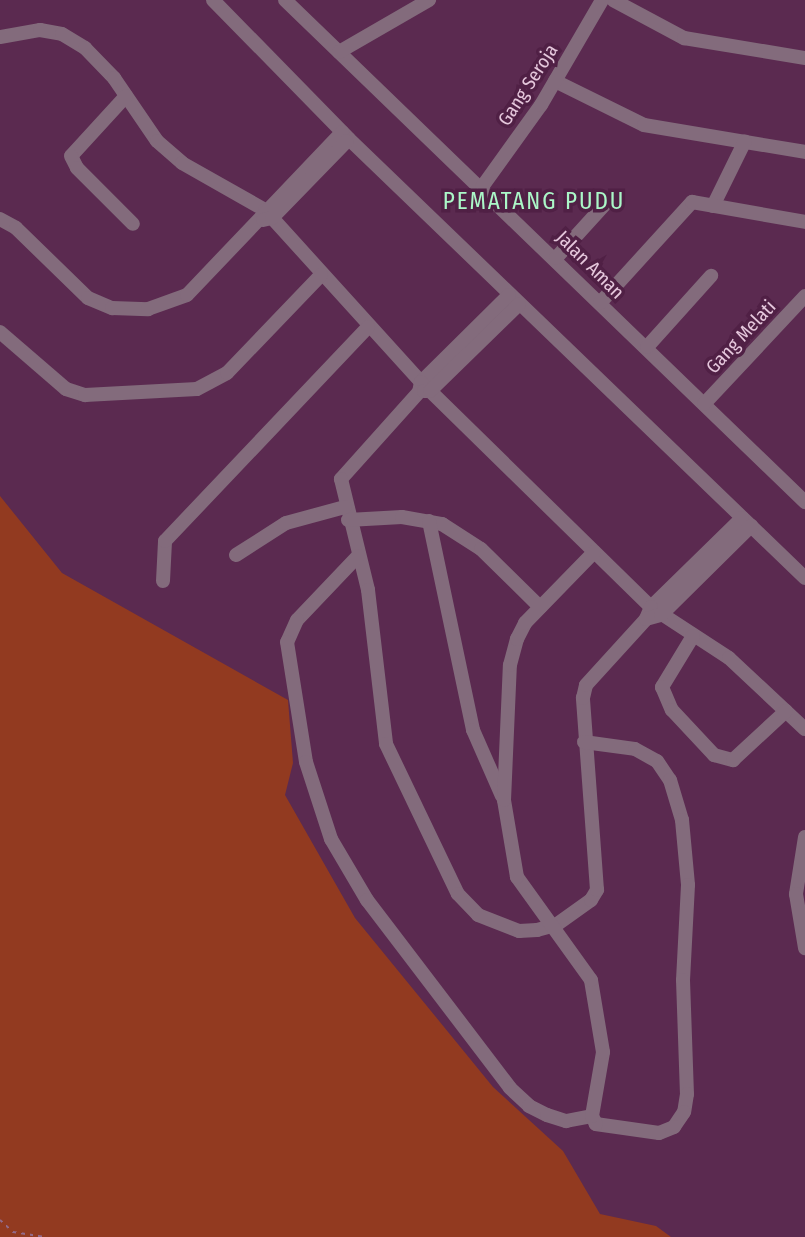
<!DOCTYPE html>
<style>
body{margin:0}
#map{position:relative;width:805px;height:1237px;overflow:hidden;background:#5b2a50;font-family:"Fira Sans Condensed",sans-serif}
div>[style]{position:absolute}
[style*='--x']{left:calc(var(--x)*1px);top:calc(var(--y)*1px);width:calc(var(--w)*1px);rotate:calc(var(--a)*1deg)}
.green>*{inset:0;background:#923a20}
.path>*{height:2px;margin-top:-1px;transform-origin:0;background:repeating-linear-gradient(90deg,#936a89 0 3.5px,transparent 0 8.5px)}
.minor>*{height:14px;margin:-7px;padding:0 7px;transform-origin:7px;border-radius:7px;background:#836b7c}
span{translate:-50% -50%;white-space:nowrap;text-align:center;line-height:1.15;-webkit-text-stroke:7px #502045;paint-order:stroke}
.street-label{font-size:19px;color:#e5c7dc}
.quarter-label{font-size:23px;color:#abf7c8;letter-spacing:2px}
</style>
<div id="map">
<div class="green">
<i style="clip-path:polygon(0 496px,62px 573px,288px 700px,293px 763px,285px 795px,355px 918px,493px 1087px,563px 1151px,600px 1214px,656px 1226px,671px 1237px,0 1237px)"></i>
</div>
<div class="path">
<i style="--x:0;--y:1220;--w:18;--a:43"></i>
<i style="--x:13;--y:1232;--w:31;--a:9"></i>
</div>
<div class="minor">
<i style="--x:213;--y:0;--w:194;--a:45.6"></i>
<i style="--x:349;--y:139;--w:633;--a:43.91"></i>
<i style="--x:285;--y:0;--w:723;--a:43.99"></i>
<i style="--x:613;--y:0;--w:81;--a:28.2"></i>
<i style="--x:684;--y:38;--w:123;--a:9.4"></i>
<i style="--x:0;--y:37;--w:41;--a:-9.9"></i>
<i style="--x:40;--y:30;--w:22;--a:10"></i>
<i style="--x:62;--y:34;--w:27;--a:31"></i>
<i style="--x:85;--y:48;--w:42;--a:46"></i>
<i style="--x:114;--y:78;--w:76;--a:55.7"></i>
<i style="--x:157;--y:141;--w:33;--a:41"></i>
<i style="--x:182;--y:163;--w:95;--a:29.5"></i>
<i style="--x:265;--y:210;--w:232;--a:47.8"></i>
<i style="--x:421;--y:382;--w:322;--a:44.4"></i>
<i style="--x:651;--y:607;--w:93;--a:33.2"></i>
<i style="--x:729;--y:658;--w:104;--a:43.1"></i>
<i style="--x:339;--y:52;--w:104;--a:-30"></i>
<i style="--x:555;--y:81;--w:99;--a:26.3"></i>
<i style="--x:644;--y:125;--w:163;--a:9.5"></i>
<i style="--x:126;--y:96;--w:81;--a:132.5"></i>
<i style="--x:71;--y:156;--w:13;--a:63"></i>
<i style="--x:77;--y:168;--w:79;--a:45"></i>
<i style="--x:482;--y:187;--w:101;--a:-54.3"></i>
<i style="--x:541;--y:105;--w:121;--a:-59.8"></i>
<i style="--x:713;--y:206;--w:72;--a:-63.8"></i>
<i style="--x:0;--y:219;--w:18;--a:29"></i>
<i style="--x:16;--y:228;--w:100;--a:44.2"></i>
<i style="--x:88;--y:298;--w:26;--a:23"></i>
<i style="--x:112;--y:308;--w:36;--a:2"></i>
<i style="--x:148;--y:309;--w:41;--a:-19.7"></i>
<i style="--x:187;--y:295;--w:225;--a:-46.4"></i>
<i style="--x:263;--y:220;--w:9;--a:-13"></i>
<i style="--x:272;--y:218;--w:107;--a:-45.8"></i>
<i style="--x:556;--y:258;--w:76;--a:-47.7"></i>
<i style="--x:509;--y:295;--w:124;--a:135.3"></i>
<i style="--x:421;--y:382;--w:10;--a:101"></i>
<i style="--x:419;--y:392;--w:117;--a:131.9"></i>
<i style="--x:341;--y:479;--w:114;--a:76.3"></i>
<i style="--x:368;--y:590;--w:155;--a:83.3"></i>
<i style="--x:386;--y:744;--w:166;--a:64.4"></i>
<i style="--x:458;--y:894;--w:29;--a:46"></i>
<i style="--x:478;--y:915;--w:44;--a:21.3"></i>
<i style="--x:519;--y:931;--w:18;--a:-3"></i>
<i style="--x:537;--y:930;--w:20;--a:-15"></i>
<i style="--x:556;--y:925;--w:43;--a:-35.5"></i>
<i style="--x:591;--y:900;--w:12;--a:-59"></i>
<i style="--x:597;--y:890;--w:193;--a:-94.2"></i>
<i style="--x:583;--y:698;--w:13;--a:-77"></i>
<i style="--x:586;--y:685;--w:89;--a:-47.7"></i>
<i style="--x:600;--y:303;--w:137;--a:-47.7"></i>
<i style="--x:692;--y:202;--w:115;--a:10"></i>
<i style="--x:0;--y:332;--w:87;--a:40.8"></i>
<i style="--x:66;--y:389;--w:20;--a:18"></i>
<i style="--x:85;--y:395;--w:112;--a:-3.1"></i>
<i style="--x:197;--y:389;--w:34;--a:-28"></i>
<i style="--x:227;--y:373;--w:136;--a:-46.2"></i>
<i style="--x:647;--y:347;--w:96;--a:-48"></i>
<i style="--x:424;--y:391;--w:6;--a:0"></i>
<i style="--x:430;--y:391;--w:124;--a:-44.3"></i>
<i style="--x:704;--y:404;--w:148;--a:-46.9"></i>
<i style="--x:742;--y:518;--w:127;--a:135.6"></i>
<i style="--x:651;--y:607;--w:13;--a:113"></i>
<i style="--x:646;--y:619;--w:16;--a:-15"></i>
<i style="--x:661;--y:615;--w:127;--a:-44.7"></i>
<i style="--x:348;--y:520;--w:54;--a:-3.2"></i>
<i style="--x:402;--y:517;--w:41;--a:9.9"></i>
<i style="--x:442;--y:524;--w:46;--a:32.7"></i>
<i style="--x:481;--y:549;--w:83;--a:44.5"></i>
<i style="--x:429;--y:521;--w:214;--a:78.1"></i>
<i style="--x:473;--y:730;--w:72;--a:66.3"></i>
<i style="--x:236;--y:555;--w:59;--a:-32.6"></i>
<i style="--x:286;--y:523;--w:61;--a:-15.2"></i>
<i style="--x:358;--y:556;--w:88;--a:133.6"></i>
<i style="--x:297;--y:620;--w:24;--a:114"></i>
<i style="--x:287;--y:642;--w:121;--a:81"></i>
<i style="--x:306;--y:762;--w:81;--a:72"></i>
<i style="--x:331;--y:839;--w:71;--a:59.5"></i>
<i style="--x:367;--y:900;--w:236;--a:52.7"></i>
<i style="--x:510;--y:1088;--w:26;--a:43"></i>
<i style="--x:529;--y:1106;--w:20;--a:27"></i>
<i style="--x:547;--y:1115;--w:20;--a:18"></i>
<i style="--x:566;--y:1121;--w:26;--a:-11"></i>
<i style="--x:163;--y:581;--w:40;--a:-87.1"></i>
<i style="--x:165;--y:541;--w:295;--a:-46.5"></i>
<i style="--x:693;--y:636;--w:60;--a:121.3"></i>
<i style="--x:662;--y:687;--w:25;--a:67"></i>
<i style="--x:672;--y:710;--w:62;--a:47"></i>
<i style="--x:714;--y:755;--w:20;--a:15"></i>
<i style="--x:733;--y:760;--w:72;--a:-42.8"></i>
<i style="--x:584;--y:742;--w:51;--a:7.8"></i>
<i style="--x:635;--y:749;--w:25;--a:29"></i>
<i style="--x:657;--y:761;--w:23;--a:56"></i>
<i style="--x:670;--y:780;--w:42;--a:73.3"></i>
<i style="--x:682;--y:820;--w:65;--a:84.7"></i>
<i style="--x:688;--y:885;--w:95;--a:93"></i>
<i style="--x:683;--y:980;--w:114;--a:88"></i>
<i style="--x:687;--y:1094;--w:18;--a:99"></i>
<i style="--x:684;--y:1112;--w:18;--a:124"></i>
<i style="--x:674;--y:1127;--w:16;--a:158"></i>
<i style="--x:659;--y:1133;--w:64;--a:-171.9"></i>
<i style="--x:596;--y:1124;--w:9;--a:-117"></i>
<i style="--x:592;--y:1116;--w:65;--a:-80.2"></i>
<i style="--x:603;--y:1052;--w:73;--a:-99.5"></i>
<i style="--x:591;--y:980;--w:127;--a:-125.7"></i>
<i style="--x:517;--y:877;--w:78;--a:-99.6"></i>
<i style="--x:504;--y:800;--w:135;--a:-87.5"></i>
<i style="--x:510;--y:665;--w:27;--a:-75"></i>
<i style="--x:517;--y:639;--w:18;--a:-63"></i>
<i style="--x:525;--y:623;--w:99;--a:-45.8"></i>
<i style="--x:805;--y:837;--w:58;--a:99"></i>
<i style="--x:796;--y:894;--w:55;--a:80.5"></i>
</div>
<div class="street-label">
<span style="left:528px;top:85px;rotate:-57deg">Gang Seroja</span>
<span style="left:590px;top:265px;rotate:45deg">Jalan Aman</span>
<span style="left:741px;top:337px;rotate:-47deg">Gang Melati</span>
</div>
<div class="quarter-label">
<span style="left:534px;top:201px">PEMATANG PUDU</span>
</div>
</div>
